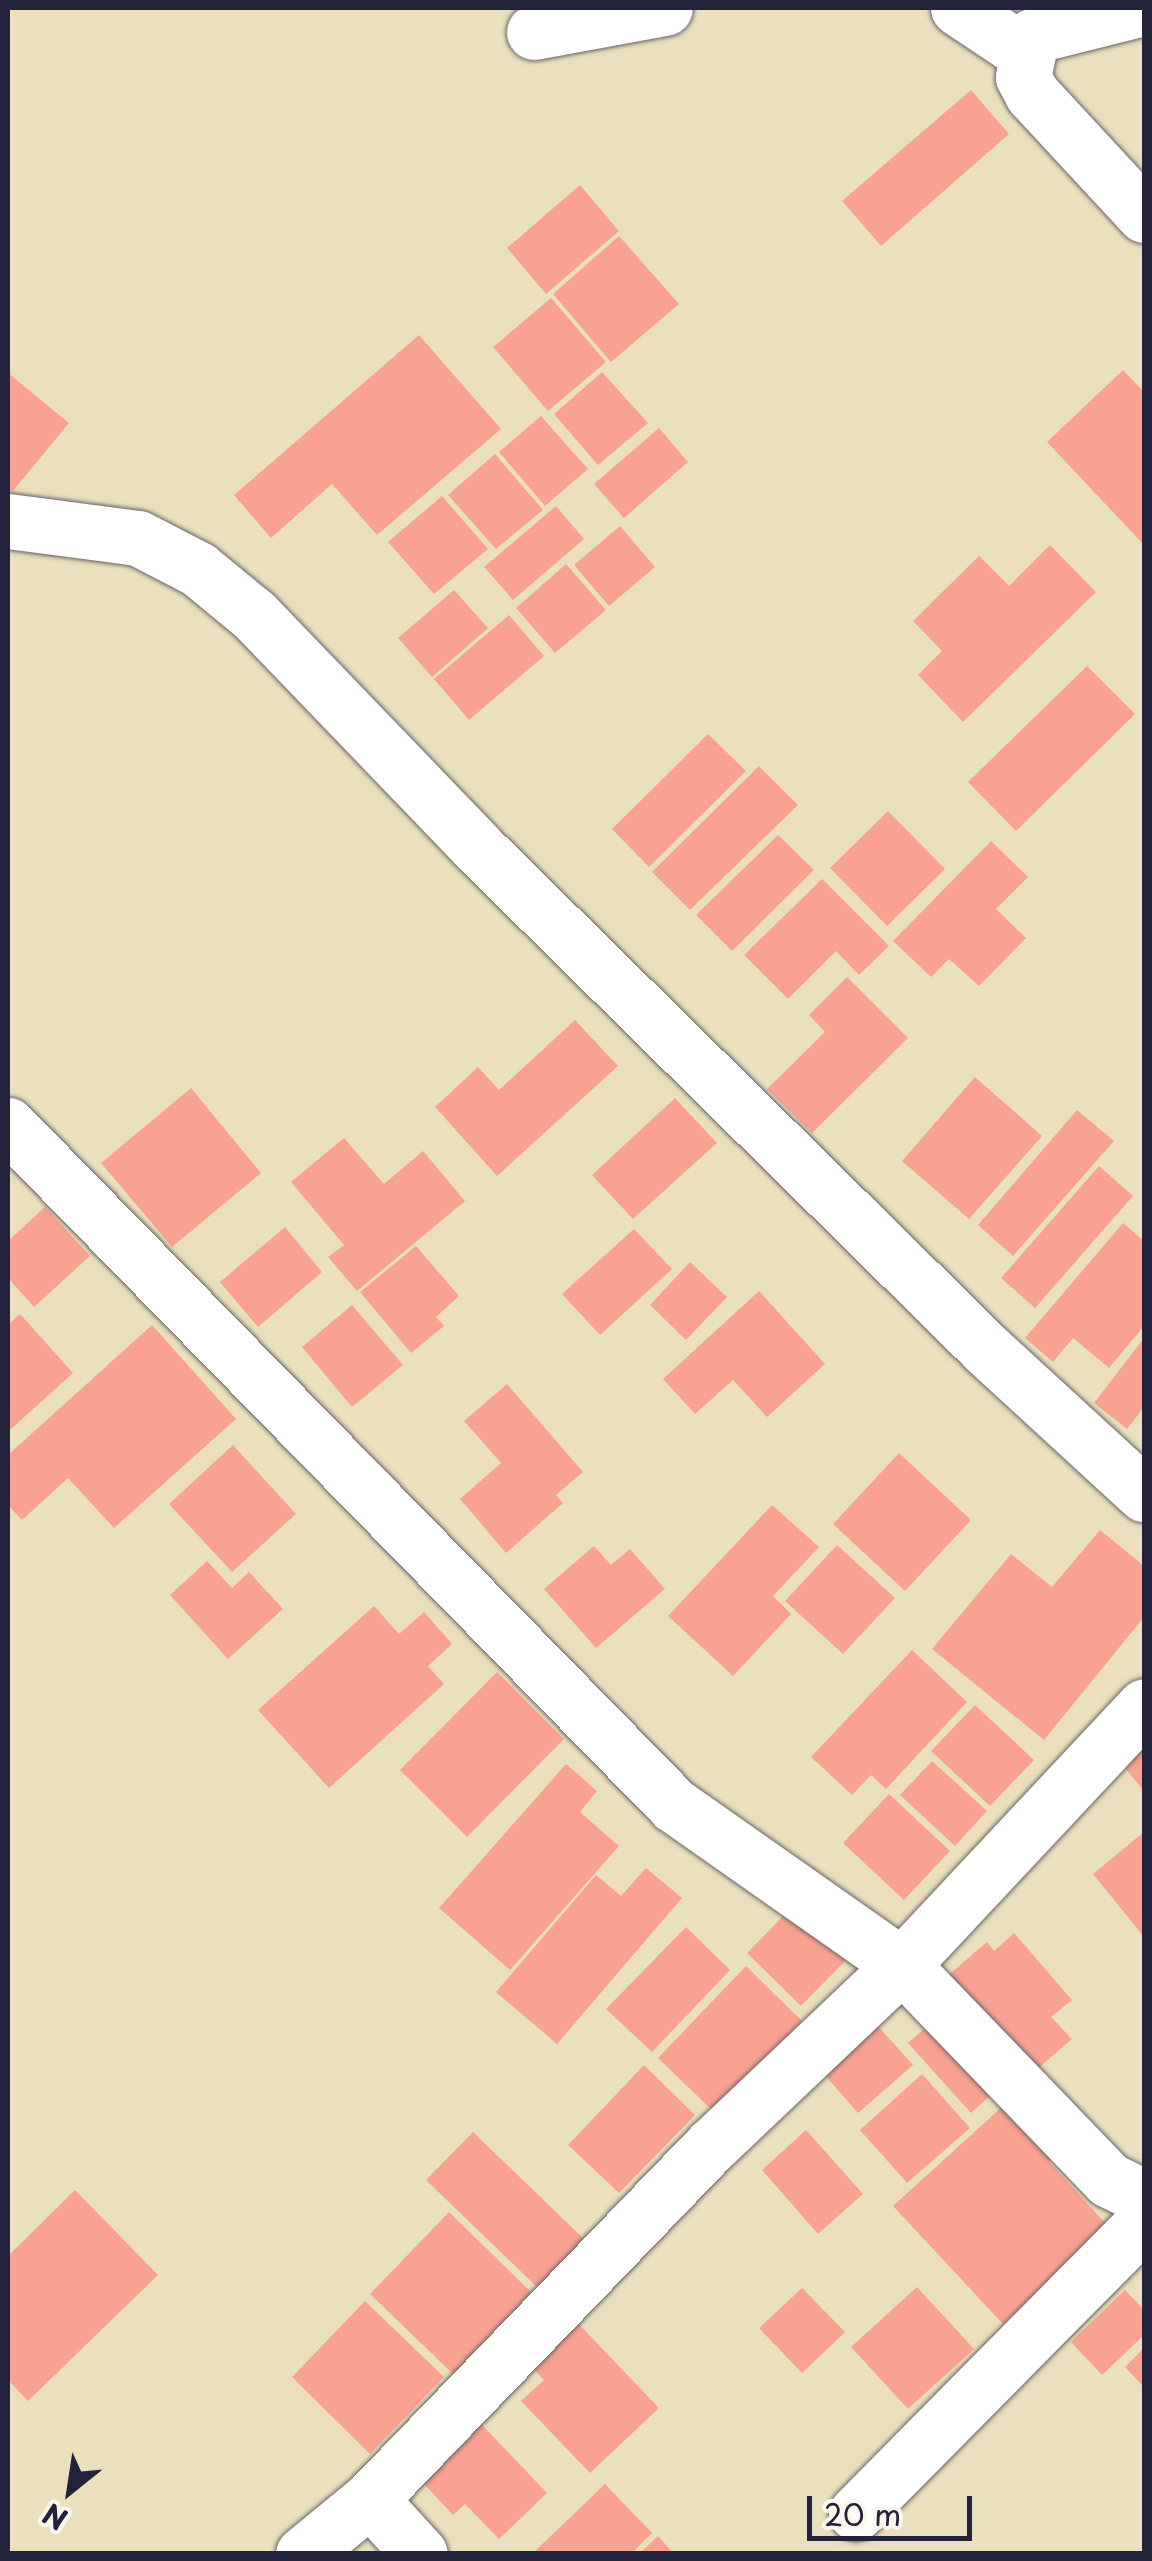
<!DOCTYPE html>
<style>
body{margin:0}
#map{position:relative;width:1152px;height:2561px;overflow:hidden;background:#eae0bd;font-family:"Playpen Sans",sans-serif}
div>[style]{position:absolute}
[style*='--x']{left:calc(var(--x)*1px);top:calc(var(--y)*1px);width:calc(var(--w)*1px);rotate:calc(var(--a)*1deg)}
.building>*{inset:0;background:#f9a291}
.roads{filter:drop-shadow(0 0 2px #686468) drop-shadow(0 0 2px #686468)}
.street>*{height:55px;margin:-27.5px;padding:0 27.5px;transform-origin:27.5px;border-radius:27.5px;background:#fff}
span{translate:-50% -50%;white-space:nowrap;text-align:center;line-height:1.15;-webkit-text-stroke:8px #fbf7ec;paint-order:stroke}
.frame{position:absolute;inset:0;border:10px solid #22223b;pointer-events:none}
.north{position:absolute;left:20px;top:2441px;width:100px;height:100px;-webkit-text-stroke:8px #fbf7ec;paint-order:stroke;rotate:210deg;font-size:28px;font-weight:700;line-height:40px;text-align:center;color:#22223b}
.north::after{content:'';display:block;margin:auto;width:35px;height:45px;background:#22223b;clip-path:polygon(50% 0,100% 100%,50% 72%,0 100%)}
.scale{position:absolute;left:807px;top:2496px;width:165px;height:45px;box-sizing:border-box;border:5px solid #22223b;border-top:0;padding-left:12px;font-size:30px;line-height:35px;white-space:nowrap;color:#22223b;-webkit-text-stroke:8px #fbf7ec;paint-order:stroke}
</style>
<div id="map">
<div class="building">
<i style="clip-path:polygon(971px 90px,1009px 134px,881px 246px,842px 201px)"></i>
<i style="clip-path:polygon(580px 185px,619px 231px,546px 294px,507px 248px)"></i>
<i style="clip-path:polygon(619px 236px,679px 304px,611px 362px,553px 294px)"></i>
<i style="clip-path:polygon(551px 298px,606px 362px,548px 411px,493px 347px)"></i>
<i style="clip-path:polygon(419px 335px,501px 429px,377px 535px,332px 484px,271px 538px,234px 495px)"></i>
<i style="clip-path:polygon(1123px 370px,1144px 392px,1144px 545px,1047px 442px)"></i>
<i style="clip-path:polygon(602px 372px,648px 423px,598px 465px,554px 414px)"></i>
<i style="clip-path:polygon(8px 373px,69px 423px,12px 492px,8px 488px)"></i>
<i style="clip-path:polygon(541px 416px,588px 469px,545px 506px,499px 452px)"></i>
<i style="clip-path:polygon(659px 428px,688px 462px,624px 518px,594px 484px)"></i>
<i style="clip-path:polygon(495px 454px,543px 510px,496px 549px,448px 495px)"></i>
<i style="clip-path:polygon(442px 496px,488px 549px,434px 594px,388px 542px)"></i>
<i style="clip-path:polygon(556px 506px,584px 539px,513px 600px,484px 567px)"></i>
<i style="clip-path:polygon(620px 526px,655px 567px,609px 606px,574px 565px)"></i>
<i style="clip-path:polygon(1050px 545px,1096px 592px,963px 722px,918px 675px,942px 651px,913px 621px,979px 556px,1009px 586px)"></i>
<i style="clip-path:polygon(566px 564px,606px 610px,555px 653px,516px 608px)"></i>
<i style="clip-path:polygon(454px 590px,488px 628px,432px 677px,398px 638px)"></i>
<i style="clip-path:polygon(509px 615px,544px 656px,469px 720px,434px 679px)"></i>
<i style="clip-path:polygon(1087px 666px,1135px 714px,1016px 831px,968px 782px)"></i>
<i style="clip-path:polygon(708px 734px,746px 771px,649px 867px,612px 829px)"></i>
<i style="clip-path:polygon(759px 766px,798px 805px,690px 910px,652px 872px)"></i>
<i style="clip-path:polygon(888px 811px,945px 869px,887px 926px,830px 868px)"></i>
<i style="clip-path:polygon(778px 835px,814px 870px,732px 951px,696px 915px)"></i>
<i style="clip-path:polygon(991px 841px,1028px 877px,996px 909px,1026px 938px,979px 986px,949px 959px,931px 977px,893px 941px)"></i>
<i style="clip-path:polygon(822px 879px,889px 946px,859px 975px,836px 951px,788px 999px,744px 955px)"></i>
<i style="clip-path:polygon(847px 977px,908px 1038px,812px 1133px,767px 1089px,825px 1032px,809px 1015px)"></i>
<i style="clip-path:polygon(575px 1020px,618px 1066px,497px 1176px,435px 1107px,478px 1067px,499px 1090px)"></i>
<i style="clip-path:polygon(975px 1077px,1042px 1136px,969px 1219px,902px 1161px)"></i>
<i style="clip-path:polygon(191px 1088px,261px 1173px,172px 1247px,101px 1163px)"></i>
<i style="clip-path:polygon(675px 1098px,717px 1143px,633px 1219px,592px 1175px)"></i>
<i style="clip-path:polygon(1077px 1110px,1114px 1141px,1013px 1256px,978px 1225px)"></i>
<i style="clip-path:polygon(344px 1138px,384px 1184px,423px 1151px,465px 1201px,357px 1291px,328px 1257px,344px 1245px,291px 1182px)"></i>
<i style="clip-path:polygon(1099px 1166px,1133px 1196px,1035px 1308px,1001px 1278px)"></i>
<i style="clip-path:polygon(45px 1207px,90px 1256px,34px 1307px,8px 1278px,8px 1241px)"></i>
<i style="clip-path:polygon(1123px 1223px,1144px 1241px,1144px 1326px,1109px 1368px,1073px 1338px,1053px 1362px,1025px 1338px)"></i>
<i style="clip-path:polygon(285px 1227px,322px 1272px,258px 1327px,220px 1282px)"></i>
<i style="clip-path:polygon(634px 1229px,672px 1269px,600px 1335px,562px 1294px)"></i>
<i style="clip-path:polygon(416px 1246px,459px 1296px,436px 1317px,444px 1326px,411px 1353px,360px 1292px)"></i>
<i style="clip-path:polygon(690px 1262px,727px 1297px,686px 1340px,650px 1305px)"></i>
<i style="clip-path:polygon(759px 1291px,825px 1364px,767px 1417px,733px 1380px,695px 1414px,663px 1379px)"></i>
<i style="clip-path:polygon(352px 1305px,403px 1365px,352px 1407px,302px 1347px)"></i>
<i style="clip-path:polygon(20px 1314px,73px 1373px,10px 1430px,8px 1325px)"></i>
<i style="clip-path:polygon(152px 1325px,236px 1419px,114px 1528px,68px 1478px,22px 1520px,8px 1505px,8px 1455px)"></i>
<i style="clip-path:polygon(1144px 1338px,1144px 1407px,1127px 1429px,1094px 1403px)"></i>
<i style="clip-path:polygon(507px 1384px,583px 1472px,556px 1495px,563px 1503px,506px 1553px,460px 1499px,501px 1463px,464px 1421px)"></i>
<i style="clip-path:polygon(233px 1445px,296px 1514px,232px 1572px,169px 1504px)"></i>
<i style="clip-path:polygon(899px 1453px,971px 1520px,905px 1591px,833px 1524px)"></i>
<i style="clip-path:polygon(772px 1505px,819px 1547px,773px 1596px,791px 1614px,733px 1676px,668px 1616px)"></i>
<i style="clip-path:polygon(1100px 1530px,1144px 1566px,1144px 1617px,1044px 1740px,932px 1649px,1011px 1554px,1052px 1587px)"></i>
<i style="clip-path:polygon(837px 1545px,895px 1598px,843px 1654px,785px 1601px)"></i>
<i style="clip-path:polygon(594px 1546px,611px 1565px,630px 1549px,665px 1589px,596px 1648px,544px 1589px)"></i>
<i style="clip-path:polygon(207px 1561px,232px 1588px,249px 1572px,283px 1609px,228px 1659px,170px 1595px)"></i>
<i style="clip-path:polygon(374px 1606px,399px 1634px,424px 1612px,452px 1644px,428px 1666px,444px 1684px,329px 1788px,258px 1710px)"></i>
<i style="clip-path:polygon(912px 1650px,967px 1702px,886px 1789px,871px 1775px,852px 1795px,811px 1757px)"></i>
<i style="clip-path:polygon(497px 1672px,564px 1739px,467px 1837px,400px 1770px)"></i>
<i style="clip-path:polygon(975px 1705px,1034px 1760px,990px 1806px,931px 1751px)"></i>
<i style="clip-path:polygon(1144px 1724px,1144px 1791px,1111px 1751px)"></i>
<i style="clip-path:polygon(932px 1761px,987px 1811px,955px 1846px,900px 1795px)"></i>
<i style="clip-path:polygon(566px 1764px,597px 1791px,580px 1812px,619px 1846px,510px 1970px,439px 1908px)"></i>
<i style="clip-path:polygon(889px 1794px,950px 1851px,904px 1900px,843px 1843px)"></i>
<i style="clip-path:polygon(1144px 1832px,1144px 1937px,1093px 1874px)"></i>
<i style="clip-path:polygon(646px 1868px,682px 1898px,557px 2044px,496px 1992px,596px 1875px,621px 1896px)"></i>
<i style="clip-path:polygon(797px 1902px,852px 1954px,801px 2006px,747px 1953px)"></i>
<i style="clip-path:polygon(686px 1927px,730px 1970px,652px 2052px,606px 2009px)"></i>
<i style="clip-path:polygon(1014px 1933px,1072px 2000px,1051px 2017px,1072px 2039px,1028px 2077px,944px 1979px,987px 1942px,994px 1951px)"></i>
<i style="clip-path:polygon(746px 1966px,802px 2021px,714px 2112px,658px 2058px)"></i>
<i style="clip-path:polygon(940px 2015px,1001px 2086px,971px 2113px,908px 2043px)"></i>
<i style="clip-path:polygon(876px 2024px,913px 2065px,858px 2113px,822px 2072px)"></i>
<i style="clip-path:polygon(644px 2065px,695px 2115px,619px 2193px,568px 2145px)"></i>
<i style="clip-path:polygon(922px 2074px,970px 2128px,907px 2183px,860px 2130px)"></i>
<i style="clip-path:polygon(1015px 2095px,1064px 2148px,1049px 2162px,1109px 2227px,1003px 2324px,893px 2206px)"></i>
<i style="clip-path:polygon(806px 2130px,863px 2194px,818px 2234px,762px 2170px)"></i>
<i style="clip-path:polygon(473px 2132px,587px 2242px,540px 2290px,426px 2180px)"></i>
<i style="clip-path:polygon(75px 2190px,158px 2275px,28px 2401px,8px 2380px,8px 2256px)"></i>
<i style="clip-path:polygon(449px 2212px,532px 2293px,453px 2374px,370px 2294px)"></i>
<i style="clip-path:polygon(917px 2287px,974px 2349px,908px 2409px,851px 2347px)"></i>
<i style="clip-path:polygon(802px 2288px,845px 2332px,802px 2373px,759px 2328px)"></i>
<i style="clip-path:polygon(1125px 2290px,1144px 2310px,1144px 2335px,1102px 2375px,1071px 2342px)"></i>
<i style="clip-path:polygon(365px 2301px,444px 2377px,370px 2454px,292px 2377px)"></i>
<i style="clip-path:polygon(570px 2315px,659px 2408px,590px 2473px,521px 2401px,544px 2380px,524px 2359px)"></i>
<i style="clip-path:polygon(1144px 2348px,1144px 2387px,1125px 2367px)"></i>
<i style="clip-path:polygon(468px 2410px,547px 2493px,499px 2539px,465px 2504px,453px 2515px,408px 2467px)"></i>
<i style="clip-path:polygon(605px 2484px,652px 2533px,631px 2554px,532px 2554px)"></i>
<i style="clip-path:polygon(658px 2536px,674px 2554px,639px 2554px)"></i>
</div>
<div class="roads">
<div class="street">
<i style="--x:958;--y:8;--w:79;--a:33.7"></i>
<i style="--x:1143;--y:8;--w:114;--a:165.8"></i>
<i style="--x:1032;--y:36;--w:42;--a:102.4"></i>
<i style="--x:1023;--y:77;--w:19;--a:62"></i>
<i style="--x:1032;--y:94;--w:165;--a:47.2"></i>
<i style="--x:534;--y:32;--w:133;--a:-10.4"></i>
<i style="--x:8;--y:521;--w:131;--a:7.5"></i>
<i style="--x:138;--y:538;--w:68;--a:27.3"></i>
<i style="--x:198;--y:569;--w:72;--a:39.4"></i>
<i style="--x:254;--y:615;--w:322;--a:46.1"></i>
<i style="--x:477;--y:847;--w:713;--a:44.6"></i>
<i style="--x:985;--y:1348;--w:216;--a:42.6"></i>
<i style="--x:8;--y:1125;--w:952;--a:45.6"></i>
<i style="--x:674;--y:1805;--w:279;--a:35.1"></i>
<i style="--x:902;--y:1965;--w:298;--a:46.1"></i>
<i style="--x:1109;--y:2180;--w:39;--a:26"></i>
<i style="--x:370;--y:2499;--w:74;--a:47.7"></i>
<i style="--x:856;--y:2513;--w:409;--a:-45.3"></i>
<i style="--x:303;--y:2554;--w:87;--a:-39.4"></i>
<i style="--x:370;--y:2499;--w:491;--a:-46"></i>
<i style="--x:711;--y:2146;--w:263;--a:-43.5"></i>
<i style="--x:902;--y:1965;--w:354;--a:-46.9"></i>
</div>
</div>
<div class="frame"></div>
<div class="north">N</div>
<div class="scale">20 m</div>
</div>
